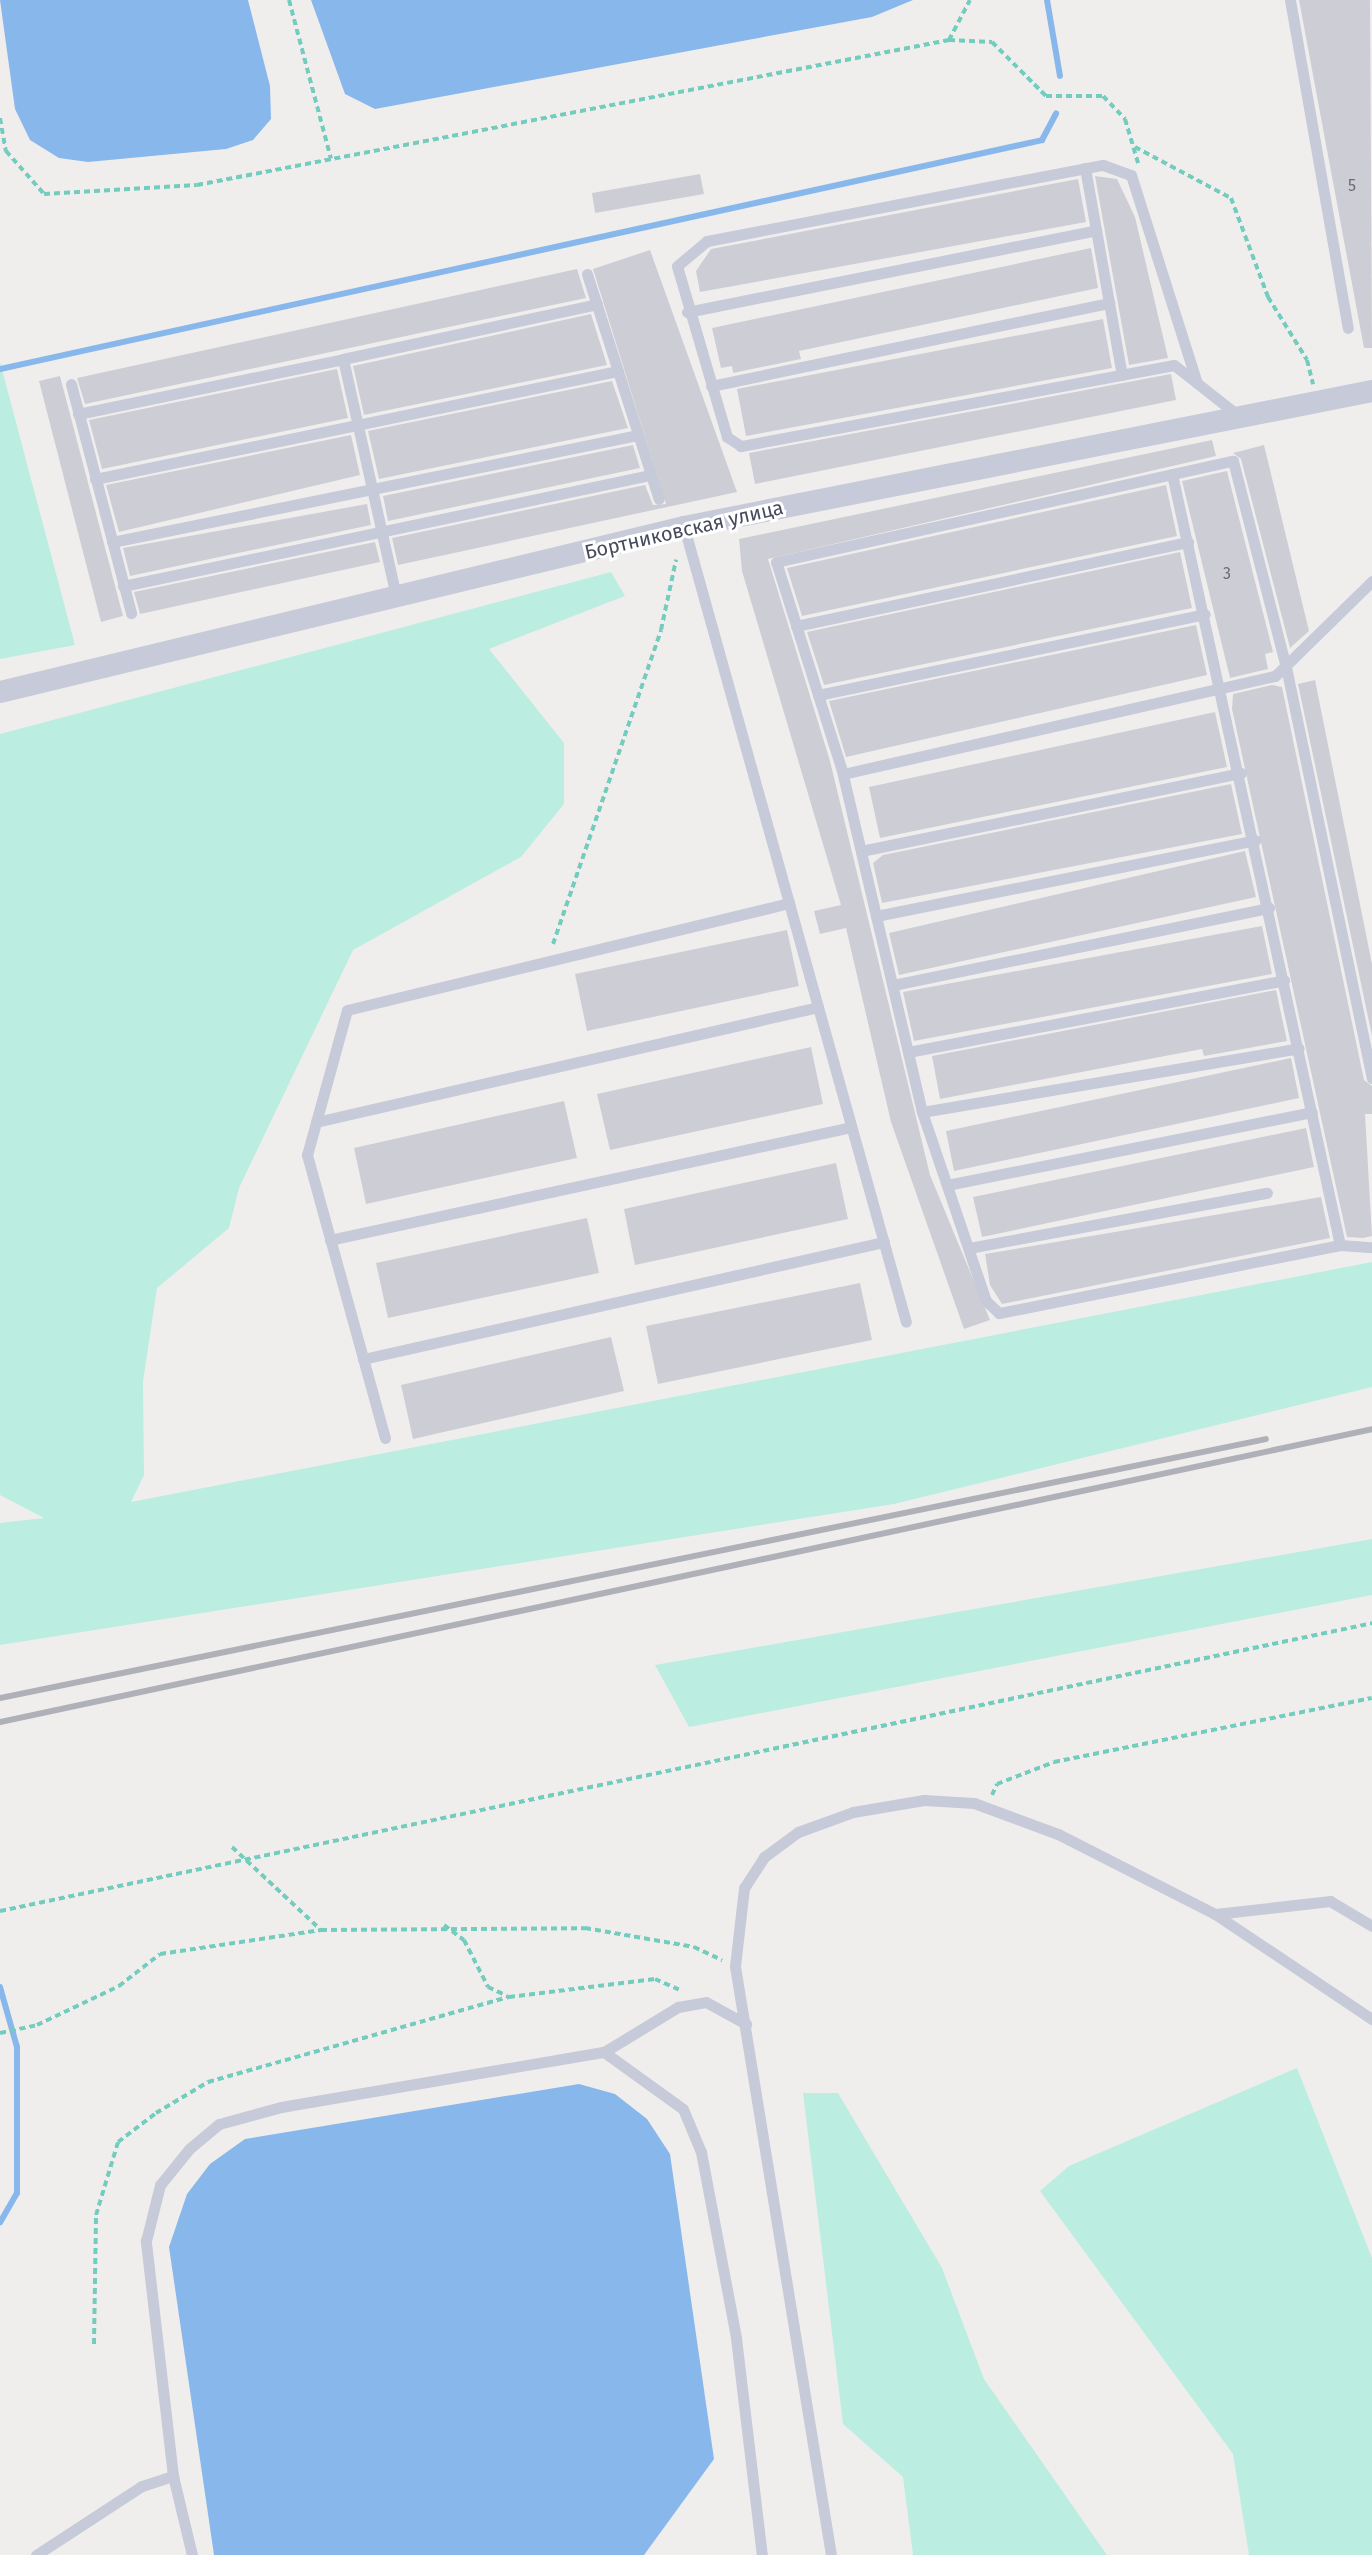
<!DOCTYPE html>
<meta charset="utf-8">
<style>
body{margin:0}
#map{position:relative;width:1372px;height:2555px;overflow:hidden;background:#f0eeed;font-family:"Fira Sans",sans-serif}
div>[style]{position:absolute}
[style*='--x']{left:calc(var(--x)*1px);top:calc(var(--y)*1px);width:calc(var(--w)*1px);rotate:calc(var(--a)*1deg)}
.green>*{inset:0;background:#bbeee0}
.water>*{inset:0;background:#88b7eb}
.stream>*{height:6px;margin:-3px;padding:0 3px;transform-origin:3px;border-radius:3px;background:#88b7eb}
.building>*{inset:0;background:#cdced5}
.path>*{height:4px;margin-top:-2px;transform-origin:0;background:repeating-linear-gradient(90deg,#73ccbd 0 6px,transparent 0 10px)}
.lane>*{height:11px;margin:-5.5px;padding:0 5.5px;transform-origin:5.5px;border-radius:5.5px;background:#c7cad8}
.street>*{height:22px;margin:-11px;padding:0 11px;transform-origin:11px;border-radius:11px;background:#c7cad8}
.rail>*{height:6px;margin:-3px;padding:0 3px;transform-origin:3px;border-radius:3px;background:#b0b0b8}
span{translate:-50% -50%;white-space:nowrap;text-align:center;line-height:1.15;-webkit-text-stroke:6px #fff;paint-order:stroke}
.number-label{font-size:16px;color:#686b7a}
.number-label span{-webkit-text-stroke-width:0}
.street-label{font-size:20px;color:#464a5b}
</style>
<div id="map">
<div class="green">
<i style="clip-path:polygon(0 362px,75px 645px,0 659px)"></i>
<i style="clip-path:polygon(611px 572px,625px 596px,489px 649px,564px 743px,564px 804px,521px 857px,353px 950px,239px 1188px,229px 1228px,157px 1288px,143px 1382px,144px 1475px,131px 1502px,1372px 1262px,1372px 1387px,894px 1504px,0 1645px,0 1523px,44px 1518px,0 1495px,0 734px)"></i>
<i style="clip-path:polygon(1372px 1539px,1372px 1595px,689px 1727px,655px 1665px)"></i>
<i style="clip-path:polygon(1297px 2068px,1372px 2258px,1372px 2555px,1249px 2555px,1233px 2454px,1040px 2191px,1069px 2166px)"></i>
<i style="clip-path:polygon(803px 2093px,838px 2093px,942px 2268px,984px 2379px,1107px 2555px,913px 2555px,903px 2477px,843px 2424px)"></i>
</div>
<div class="water">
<i style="clip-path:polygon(0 0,248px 0,270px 86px,271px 119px,253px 140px,226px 149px,88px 162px,59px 158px,30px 140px,15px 109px)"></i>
<i style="clip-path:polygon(311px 0,913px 0,872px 17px,375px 109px,345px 94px)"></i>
<i style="clip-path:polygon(579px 2084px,615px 2094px,647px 2119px,670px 2154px,714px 2459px,644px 2555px,214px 2555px,169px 2247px,187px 2194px,210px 2164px,245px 2139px)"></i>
</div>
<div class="stream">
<i style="--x:1047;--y:0;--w:77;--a:80.3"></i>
<i style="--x:0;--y:369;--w:1067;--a:-12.39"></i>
<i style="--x:1042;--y:140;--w:30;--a:-62"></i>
<i style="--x:0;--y:1987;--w:62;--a:74.2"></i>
<i style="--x:17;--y:2047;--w:146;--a:90"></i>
<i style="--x:17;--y:2193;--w:34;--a:120"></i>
</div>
<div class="building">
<i style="clip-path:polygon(1299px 0,1370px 0,1372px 348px,1364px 348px)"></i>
<i style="clip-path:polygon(700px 174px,704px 194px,595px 213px,592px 193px)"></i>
<i style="clip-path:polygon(1095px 176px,1117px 179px,1135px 217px,1168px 358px,1129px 365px)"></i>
<i style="clip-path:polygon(1078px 179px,1086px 222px,700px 292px,696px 271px,711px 249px)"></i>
<i style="clip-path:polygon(1091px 248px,1098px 288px,799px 351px,801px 359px,733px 373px,732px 366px,721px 368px,712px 328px)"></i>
<i style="clip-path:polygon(650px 250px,737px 492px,398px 565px,392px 538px,645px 485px,653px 505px,666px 504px,593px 269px)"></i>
<i style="clip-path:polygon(577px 269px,586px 298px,85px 404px,77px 378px)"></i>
<i style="clip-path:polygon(591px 314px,607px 365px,364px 415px,353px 366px)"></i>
<i style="clip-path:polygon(1103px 319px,1112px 368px,746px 436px,737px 389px)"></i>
<i style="clip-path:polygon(337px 369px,348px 418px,102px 469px,89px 420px)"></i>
<i style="clip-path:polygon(1171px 374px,1176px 400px,755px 484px,749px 453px)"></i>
<i style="clip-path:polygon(60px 376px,123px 616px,101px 622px,39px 381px)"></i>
<i style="clip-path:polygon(612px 381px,628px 428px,379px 479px,368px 431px)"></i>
<i style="clip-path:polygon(351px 435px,360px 475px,119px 532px,106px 485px)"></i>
<i style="clip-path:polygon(1212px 440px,1216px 456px,768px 559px,830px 761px,930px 1175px,990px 1320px,964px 1329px,891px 1122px,846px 928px,820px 934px,814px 911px,841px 905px,742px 571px,739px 539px)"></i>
<i style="clip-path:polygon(633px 445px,640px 468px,388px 521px,383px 496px)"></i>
<i style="clip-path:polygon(1264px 445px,1309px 631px,1290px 648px,1241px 459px,1233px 453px)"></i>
<i style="clip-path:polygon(1227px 471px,1273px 652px,1265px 654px,1268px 669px,1230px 678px,1182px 481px)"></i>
<i style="clip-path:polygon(1166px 485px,1177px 536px,802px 616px,787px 568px)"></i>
<i style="clip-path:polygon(367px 504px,371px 525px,130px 576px,123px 548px)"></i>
<i style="clip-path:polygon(375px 542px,380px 562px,140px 614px,134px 592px)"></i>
<i style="clip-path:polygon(1180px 552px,1192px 608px,824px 685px,807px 632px)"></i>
<i style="clip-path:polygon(1196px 625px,1207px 675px,846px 757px,829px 701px)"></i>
<i style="clip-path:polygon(1315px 680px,1372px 964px,1372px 1036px,1298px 684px)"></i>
<i style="clip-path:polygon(1272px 685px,1282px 687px,1364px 1080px,1372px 1086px,1372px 1114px,1365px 1114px,1372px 1236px,1363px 1238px,1347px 1237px,1232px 709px,1233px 694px)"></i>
<i style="clip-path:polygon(1215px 712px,1227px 767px,880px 838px,869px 787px)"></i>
<i style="clip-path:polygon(1231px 784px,1242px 834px,882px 903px,873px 863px,883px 855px)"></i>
<i style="clip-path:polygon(1245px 851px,1256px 897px,899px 975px,889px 933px)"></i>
<i style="clip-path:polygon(1262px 926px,1272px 974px,914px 1041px,903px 992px)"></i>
<i style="clip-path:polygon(787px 930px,799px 986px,587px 1031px,575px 974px)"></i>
<i style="clip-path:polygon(1276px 990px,1287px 1041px,1204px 1056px,1202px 1049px,940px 1099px,932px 1056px)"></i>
<i style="clip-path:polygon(811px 1047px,823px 1104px,610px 1150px,597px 1094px)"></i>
<i style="clip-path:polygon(1291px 1058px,1299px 1098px,954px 1171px,946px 1131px)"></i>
<i style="clip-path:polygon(564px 1101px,577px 1158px,366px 1204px,354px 1148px)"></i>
<i style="clip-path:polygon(1306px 1128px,1314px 1167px,982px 1237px,973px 1197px)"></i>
<i style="clip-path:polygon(836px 1163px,848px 1219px,635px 1265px,624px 1209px)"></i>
<i style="clip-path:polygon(1321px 1197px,1330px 1238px,1002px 1304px,990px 1285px,985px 1254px)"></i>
<i style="clip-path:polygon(587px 1218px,599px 1273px,388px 1318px,376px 1263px)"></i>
<i style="clip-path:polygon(860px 1283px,872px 1340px,658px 1384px,646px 1326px)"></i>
<i style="clip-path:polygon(611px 1337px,624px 1391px,413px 1439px,401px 1385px)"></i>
</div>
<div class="path">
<i style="--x:289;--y:0;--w:164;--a:75.2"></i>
<i style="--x:949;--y:40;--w:43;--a:2.7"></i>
<i style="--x:992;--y:42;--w:76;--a:45"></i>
<i style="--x:1046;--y:96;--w:57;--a:0"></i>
<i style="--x:1103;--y:96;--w:32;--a:46"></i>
<i style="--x:1125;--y:119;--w:46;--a:73.5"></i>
<i style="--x:0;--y:118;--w:34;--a:80"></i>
<i style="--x:6;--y:151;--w:57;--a:48.5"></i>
<i style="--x:44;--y:194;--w:153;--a:-3.4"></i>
<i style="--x:197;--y:185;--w:766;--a:-10.91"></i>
<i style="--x:949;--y:40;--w:45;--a:-62.3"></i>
<i style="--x:1135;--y:147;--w:109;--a:28"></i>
<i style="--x:1231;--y:198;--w:106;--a:69.5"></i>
<i style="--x:1268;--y:297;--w:74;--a:58.2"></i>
<i style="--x:1307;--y:360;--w:25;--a:76"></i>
<i style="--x:553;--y:944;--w:332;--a:-71"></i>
<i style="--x:661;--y:630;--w:72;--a:-77.9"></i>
<i style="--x:992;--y:1795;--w:12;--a:-66"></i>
<i style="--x:997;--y:1784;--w:61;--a:-21.1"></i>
<i style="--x:1054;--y:1762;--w:324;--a:-11.4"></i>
<i style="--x:232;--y:1847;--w:122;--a:43"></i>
<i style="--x:0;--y:1911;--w:1402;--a:-11.85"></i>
<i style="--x:444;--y:1925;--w:25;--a:37"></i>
<i style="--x:464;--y:1940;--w:53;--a:62.9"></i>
<i style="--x:488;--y:1987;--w:21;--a:25"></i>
<i style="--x:0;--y:2033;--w:38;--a:-12"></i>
<i style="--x:37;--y:2025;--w:91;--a:-25.4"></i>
<i style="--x:119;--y:1986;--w:52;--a:-38"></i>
<i style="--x:160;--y:1954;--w:163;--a:-8.5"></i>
<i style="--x:321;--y:1930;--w:264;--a:-0.4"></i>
<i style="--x:585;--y:1928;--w:111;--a:9.9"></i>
<i style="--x:694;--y:1947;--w:31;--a:25"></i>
<i style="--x:94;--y:2344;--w:129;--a:-89.1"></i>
<i style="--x:96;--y:2215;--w:76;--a:-73.2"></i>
<i style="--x:118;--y:2142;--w:48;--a:-37.3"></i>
<i style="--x:156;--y:2113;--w:61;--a:-30.8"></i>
<i style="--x:208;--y:2082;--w:313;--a:-15.8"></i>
<i style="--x:509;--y:1997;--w:147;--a:-7"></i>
<i style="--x:655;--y:1979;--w:30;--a:24"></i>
</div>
<div class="lane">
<i style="--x:1290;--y:0;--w:333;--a:80"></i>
<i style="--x:1085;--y:168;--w:210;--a:79.9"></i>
<i style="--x:587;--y:274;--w:236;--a:72.3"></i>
<i style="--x:687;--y:312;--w:417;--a:-11.3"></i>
<i style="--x:343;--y:359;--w:260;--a:-12.2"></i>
<i style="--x:1197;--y:383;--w:29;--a:-142"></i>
<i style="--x:1174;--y:365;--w:441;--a:169.4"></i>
<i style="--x:741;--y:446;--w:17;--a:-147"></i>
<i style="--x:727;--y:437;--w:178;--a:-106.3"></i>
<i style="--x:677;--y:266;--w:39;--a:-40"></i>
<i style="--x:707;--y:241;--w:403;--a:-10.9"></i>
<i style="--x:1103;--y:165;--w:30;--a:20"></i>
<i style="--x:1131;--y:175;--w:218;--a:72.4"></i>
<i style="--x:1197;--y:383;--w:55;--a:38.3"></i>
<i style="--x:71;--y:384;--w:237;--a:75.3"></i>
<i style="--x:711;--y:386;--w:407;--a:-11.8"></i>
<i style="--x:78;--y:414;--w:271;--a:-11.7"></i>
<i style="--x:343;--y:359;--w:247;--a:77.4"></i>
<i style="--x:1172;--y:474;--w:789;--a:77.71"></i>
<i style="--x:1340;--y:1245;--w:348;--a:168.7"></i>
<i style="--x:999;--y:1313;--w:18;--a:-137"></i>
<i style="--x:986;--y:1301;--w:200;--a:-108.7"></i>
<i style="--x:922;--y:1112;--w:347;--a:-103.2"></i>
<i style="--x:843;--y:774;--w:222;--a:-107.5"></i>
<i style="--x:776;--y:562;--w:468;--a:-12.5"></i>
<i style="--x:1233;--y:461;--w:213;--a:75.6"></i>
<i style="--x:1286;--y:667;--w:420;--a:78.2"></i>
<i style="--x:95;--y:479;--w:534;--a:-11.67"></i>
<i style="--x:684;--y:527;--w:825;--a:74.4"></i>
<i style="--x:112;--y:542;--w:537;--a:-11.5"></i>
<i style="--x:123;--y:586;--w:539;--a:-11.89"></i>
<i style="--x:796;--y:626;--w:401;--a:-12.1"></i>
<i style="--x:818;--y:695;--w:395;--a:-11.8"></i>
<i style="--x:843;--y:774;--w:443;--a:-12.8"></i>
<i style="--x:1275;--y:676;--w:136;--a:-44.4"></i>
<i style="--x:861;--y:851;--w:388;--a:-11.6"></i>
<i style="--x:876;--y:916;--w:387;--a:-11.3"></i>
<i style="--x:893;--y:985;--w:384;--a:-11.6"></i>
<i style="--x:908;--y:1052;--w:383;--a:-10.8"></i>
<i style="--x:922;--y:1112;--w:382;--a:-9.6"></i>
<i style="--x:316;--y:1122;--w:515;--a:-12.9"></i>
<i style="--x:947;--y:1185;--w:372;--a:-11.3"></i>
<i style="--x:330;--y:1240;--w:533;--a:-12.24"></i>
<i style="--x:1340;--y:1245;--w:32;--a:4"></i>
<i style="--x:969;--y:1248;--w:303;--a:-10.5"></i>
<i style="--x:363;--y:1359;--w:534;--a:-12.66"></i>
<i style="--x:385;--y:1438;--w:294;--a:-105.4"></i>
<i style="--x:307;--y:1155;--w:150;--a:-74.6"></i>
<i style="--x:347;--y:1010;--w:455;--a:-13.6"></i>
<i style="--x:1215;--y:1914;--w:116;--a:-6.4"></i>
<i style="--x:1330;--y:1901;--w:49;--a:30.8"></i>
<i style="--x:604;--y:2052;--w:97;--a:35.8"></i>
<i style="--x:683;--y:2109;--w:47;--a:67.3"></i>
<i style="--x:701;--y:2152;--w:189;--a:79.3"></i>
<i style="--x:736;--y:2338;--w:219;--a:83.2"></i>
<i style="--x:36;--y:2555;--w:126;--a:-33.1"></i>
<i style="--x:142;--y:2486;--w:33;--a:-18"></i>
<i style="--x:192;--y:2555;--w:81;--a:-103.5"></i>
<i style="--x:173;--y:2476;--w:237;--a:-96.6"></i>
<i style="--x:146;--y:2241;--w:58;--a:-76"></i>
<i style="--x:160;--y:2185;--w:46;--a:-51.1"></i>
<i style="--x:189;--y:2149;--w:39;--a:-40"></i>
<i style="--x:219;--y:2124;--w:64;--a:-15.3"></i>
<i style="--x:281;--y:2107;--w:328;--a:-9.7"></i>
<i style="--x:604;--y:2052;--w:87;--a:-31.3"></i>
<i style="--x:678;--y:2007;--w:28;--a:-10"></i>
<i style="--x:706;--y:2002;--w:46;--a:28.8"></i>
<i style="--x:831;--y:2555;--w:597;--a:-99.26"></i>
<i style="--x:735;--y:1966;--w:79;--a:-83.4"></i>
<i style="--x:744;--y:1888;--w:37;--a:-57"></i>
<i style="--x:764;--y:1857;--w:42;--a:-36.3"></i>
<i style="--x:798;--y:1832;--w:59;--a:-20"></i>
<i style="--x:853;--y:1812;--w:72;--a:-9.6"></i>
<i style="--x:924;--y:1800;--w:50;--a:3.4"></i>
<i style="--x:974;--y:1803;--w:90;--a:20.3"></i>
<i style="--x:1058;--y:1834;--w:176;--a:27"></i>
<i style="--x:1215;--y:1914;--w:189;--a:33.8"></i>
</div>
<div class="street">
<i style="--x:0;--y:692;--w:704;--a:-13.56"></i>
<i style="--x:684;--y:527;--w:701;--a:-11.18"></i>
</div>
<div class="rail">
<i style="--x:0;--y:1698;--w:1292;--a:-11.56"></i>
<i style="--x:0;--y:1722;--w:1403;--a:-12.05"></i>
</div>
<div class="number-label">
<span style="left:1352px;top:186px">5</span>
<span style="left:1227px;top:574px">3</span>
</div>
<div class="street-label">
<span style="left:684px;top:530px;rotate:-13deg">Бортниковская улица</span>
</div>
</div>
